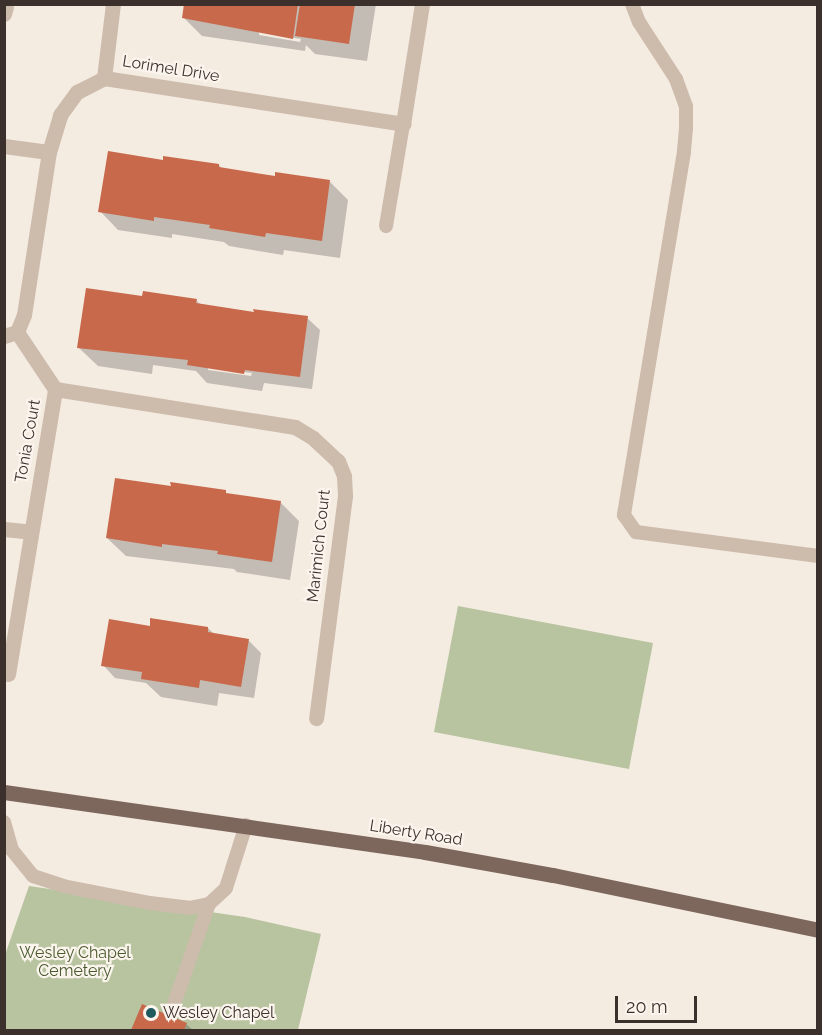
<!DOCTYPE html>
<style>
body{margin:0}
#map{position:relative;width:822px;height:1035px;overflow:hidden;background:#f4ebe1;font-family:Raleway,sans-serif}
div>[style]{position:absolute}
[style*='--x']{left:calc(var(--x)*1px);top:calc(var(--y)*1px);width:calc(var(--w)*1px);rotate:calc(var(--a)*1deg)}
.green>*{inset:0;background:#b8c4a0}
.shadow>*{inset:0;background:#0003}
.building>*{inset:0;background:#c8694b}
.lane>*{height:14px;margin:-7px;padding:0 7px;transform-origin:7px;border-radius:7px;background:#cdbbac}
.street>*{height:15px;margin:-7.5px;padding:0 7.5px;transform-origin:7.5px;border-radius:7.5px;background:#cdbbac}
.primary>*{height:15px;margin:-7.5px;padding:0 7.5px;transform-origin:7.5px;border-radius:7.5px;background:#7d675c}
.dots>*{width:16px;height:16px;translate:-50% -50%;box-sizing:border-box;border:3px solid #fbf5ee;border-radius:50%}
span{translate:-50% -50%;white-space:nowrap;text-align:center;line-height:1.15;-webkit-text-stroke:4.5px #fbf5ee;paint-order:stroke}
.street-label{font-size:16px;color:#3b302b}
.park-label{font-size:16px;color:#4a5a2e}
.poi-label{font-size:16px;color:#3b302b}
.left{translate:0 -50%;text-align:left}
.frame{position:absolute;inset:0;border:6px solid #3b302b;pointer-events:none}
.scale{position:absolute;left:615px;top:996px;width:82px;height:27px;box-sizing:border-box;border:3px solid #3b302b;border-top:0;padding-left:8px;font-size:18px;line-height:21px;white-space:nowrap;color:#3b302b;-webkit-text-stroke:4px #fbf5ee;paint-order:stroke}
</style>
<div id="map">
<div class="green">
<i style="clip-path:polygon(458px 606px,653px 643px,629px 769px,434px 732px)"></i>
<i style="clip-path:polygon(29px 886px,245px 917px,321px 934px,298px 1030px,5px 1030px,5px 955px)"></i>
</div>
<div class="shadow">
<i style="clip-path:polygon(evenodd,186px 4px,376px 4px,367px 61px,315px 54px,306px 45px,305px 51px,202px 36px,184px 18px,186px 4px,259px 32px,301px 39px,300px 42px,259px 35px,259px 32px)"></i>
<i style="clip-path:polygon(164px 162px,219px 165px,223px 170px,277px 178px,329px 181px,348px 200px,340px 258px,284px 250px,283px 255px,229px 246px,224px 242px,172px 234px,172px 238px,118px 230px,100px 211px)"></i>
<i style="clip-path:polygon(evenodd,144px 298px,196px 300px,201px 305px,254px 313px,307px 318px,320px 330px,312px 389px,264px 383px,262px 391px,207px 383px,196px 371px,153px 365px,152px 374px,98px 366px,79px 348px,144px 298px,208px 367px,252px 373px,251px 376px,208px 370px,208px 367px)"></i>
<i style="clip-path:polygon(281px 503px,299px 521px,290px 580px,237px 572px,234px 569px,126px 556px,107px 538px)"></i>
<i style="clip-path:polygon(150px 627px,208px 628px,215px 635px,248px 640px,261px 653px,254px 698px,219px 693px,217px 706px,161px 697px,146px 683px,115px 678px,103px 665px)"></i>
<i style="clip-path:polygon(143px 1006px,186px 1024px,193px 1030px,132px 1030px)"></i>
</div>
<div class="building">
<i style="clip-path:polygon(184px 4px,298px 4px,293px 39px,182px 18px)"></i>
<i style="clip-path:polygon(300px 4px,355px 4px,349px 44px,295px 36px)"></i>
<i style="clip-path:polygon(108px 151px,163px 160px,163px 156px,219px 164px,219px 167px,275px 176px,275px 172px,330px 180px,322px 241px,266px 233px,265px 237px,209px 228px,210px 225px,154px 217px,154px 221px,98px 212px)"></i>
<i style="clip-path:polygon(86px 288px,142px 296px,143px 291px,197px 299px,196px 303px,254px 312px,253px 309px,308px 316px,300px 377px,245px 370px,244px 374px,187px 365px,188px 360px,77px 348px)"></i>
<i style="clip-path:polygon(115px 478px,171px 486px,170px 482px,226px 490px,226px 493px,281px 501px,272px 562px,217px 554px,218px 551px,162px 544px,162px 547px,106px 538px)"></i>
<i style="clip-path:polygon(150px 618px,208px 627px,208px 632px,249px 639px,241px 687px,200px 680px,199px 688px,141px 679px,142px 672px,101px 666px,109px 619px,150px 626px)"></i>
<i style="clip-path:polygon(142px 1004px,187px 1023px,184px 1030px,131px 1030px)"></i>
</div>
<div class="lane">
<i style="--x:632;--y:4;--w:19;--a:69"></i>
<i style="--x:639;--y:22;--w:68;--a:57"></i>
<i style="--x:676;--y:79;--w:29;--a:70"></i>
<i style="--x:686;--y:106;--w:22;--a:90"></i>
<i style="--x:686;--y:128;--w:24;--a:95"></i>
<i style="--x:684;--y:152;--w:368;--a:99.4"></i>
<i style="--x:624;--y:515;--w:21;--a:55"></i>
<i style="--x:636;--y:532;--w:184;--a:7.5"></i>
<i style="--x:386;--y:226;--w:103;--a:-80.5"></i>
<i style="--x:4;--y:822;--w:29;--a:74"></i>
<i style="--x:12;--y:850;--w:33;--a:51"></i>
<i style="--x:33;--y:876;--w:32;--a:18"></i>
<i style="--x:63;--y:886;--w:89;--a:11.1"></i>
<i style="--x:150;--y:903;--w:39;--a:7"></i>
<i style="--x:189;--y:908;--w:20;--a:-11"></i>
<i style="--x:172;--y:1010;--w:112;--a:-70.8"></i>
<i style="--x:209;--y:904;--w:23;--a:-43"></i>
<i style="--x:226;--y:888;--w:66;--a:-72.4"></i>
</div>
<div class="street">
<i style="--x:4;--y:14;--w:7;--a:-74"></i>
<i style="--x:104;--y:78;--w:75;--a:-83.1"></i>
<i style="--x:4;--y:146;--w:45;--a:7.6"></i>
<i style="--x:4;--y:336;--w:14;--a:-17"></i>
<i style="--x:17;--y:332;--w:18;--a:-68"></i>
<i style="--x:24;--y:315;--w:165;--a:-81.3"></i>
<i style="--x:49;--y:152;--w:39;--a:-73"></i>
<i style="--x:60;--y:115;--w:29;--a:-54"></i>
<i style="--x:77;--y:92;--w:30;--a:-27"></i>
<i style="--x:104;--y:78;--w:303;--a:8.7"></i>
<i style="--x:403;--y:124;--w:121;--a:-81"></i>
<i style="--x:55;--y:389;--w:243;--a:9"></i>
<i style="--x:295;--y:427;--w:21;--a:31"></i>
<i style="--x:313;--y:438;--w:34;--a:43"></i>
<i style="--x:338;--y:461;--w:16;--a:68"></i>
<i style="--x:344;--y:476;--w:20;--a:87"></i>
<i style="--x:345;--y:496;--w:224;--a:97.4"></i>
<i style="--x:4;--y:529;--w:27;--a:6"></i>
<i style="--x:8;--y:674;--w:289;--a:-80.6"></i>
<i style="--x:55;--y:389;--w:69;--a:-123.7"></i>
</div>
<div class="primary">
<i style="--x:4;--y:792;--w:425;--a:8.1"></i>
<i style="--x:425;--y:852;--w:130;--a:10.2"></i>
<i style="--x:553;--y:875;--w:271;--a:11.7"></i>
</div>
<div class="dots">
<i style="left:151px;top:1013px;background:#1f5a5e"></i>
</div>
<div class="street-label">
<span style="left:171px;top:69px;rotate:9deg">Lorimel Drive</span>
<span style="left:28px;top:441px;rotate:-80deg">Tonia Court</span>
<span style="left:319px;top:546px;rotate:-84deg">Marimich Court</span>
<span style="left:416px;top:833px;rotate:9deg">Liberty Road</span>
</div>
<div class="park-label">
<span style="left:75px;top:962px">Wesley Chapel<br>Cemetery</span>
</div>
<div class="poi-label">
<span class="left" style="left:163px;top:1013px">Wesley Chapel</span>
</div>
<div class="frame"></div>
<div class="scale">20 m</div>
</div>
